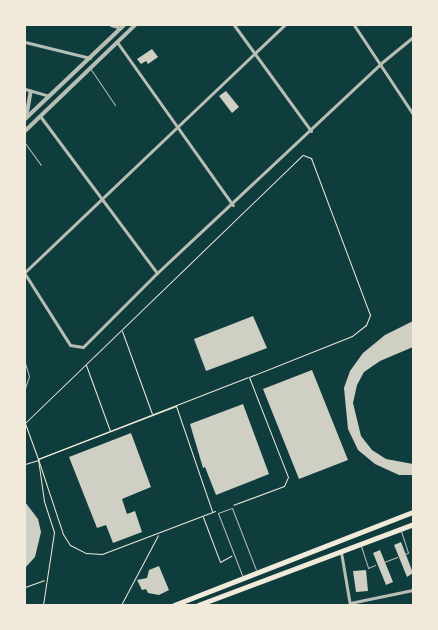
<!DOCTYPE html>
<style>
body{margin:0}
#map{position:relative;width:438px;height:630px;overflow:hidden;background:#0f3d3e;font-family:Inter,sans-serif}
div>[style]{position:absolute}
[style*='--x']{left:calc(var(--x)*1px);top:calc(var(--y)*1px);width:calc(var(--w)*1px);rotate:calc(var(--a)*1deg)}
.building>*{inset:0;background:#cfcfc3}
.path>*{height:1px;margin:-0.5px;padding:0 0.5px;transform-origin:0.5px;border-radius:0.5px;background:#f1e9da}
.service>*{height:1px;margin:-0.5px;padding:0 0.5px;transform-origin:0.5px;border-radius:0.5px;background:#b8beb3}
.minor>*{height:3px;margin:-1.5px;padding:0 1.5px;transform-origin:1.5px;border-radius:1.5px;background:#b8beb3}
.tertiary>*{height:4px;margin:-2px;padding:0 2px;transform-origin:2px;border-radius:2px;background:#b8beb3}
.primary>*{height:5px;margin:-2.5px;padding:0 2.5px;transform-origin:2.5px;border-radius:2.5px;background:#f1e9da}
span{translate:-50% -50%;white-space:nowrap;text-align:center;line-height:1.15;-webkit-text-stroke:5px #f1e9da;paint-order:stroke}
.frame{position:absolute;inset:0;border:26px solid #f1e9da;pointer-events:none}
</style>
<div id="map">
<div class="building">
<i style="clip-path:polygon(152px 49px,158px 57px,148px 64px,146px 61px,141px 64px,137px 59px)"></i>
<i style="clip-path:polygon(226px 91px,239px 107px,232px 113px,219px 96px)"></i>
<i style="clip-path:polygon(253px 316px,267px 348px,206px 371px,194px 339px)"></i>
<i style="clip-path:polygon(413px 321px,413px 347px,380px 361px,364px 372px,357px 385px,353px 403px,361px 436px,372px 450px,386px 459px,413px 464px,413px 475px,399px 475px,375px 464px,358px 450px,348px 429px,344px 388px,350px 371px,363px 353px,385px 335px)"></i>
<i style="clip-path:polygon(312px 370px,348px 460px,299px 479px,263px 389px)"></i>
<i style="clip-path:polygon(243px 404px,269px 474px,216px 495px,205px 467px,203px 468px,190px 424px)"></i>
<i style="clip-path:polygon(131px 433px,151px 487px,122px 499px,127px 514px,135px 511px,142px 532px,113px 543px,106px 525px,97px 528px,69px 457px)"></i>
<i style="clip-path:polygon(25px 502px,38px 519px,41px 532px,35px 557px,25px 568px)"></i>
<i style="clip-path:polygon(401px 542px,413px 573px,407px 577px,394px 545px)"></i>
<i style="clip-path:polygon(380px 550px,393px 582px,386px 585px,373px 553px)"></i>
<i style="clip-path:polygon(159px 566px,169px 590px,159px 595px,148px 593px,146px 589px,142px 590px,137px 580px,147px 578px,149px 570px)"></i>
<i style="clip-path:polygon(366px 570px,368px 591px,356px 592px,353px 571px)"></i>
</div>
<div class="path">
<i style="--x:122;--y:331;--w:88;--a:70.1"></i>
<i style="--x:86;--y:365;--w:70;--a:70"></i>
<i style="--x:38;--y:459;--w:79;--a:71.6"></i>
<i style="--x:63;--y:534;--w:13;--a:58"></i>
<i style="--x:70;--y:545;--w:18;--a:27"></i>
<i style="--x:86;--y:553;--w:16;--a:4"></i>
<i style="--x:102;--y:554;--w:121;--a:-20.8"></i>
<i style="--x:25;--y:464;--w:14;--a:-17"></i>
<i style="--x:212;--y:511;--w:111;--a:-108.9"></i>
<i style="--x:176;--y:406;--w:148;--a:159"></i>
<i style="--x:38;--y:459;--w:225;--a:-21.3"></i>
<i style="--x:203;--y:517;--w:48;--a:69.3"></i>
<i style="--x:220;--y:562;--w:13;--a:-29"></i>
<i style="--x:25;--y:587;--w:20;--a:-20"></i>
<i style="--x:43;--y:605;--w:74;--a:-81.4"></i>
<i style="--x:54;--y:532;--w:33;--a:-108"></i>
<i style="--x:44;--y:501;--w:42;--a:-98.1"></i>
<i style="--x:38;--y:459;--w:38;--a:-110"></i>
<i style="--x:25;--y:423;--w:386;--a:-44"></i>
<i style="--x:303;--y:155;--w:9;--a:21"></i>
<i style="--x:311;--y:158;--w:168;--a:69.4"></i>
<i style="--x:370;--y:315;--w:11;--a:112"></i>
<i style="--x:366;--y:325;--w:18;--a:142"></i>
<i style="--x:352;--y:336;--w:111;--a:158.3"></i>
<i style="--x:249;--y:377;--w:107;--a:68.7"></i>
<i style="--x:288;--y:477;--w:10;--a:114"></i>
<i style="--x:284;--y:486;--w:54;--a:159.6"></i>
<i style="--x:121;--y:605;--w:79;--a:-62.1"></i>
</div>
<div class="service">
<i style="--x:90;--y:68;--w:45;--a:56"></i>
<i style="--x:25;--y:143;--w:27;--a:54"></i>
<i style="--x:25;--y:363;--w:14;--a:73"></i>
<i style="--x:29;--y:376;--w:13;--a:108"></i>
<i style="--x:401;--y:531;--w:23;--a:72"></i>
<i style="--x:408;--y:553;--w:4;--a:166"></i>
<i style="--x:361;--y:546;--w:23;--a:72"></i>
<i style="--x:368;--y:568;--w:8;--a:-23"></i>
<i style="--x:384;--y:562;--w:14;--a:-21"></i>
<i style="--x:242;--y:575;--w:66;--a:-111.2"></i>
<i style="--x:218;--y:513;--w:15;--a:-20"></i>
<i style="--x:232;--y:508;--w:66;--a:68.8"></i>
</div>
<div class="minor">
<i style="--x:111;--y:25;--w:10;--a:17"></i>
<i style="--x:234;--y:25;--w:131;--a:54"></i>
<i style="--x:354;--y:25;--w:107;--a:56.5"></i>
<i style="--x:25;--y:42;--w:67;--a:13.8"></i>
<i style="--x:117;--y:42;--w:200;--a:54.6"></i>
<i style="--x:25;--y:89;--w:25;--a:16"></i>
<i style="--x:40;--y:116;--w:196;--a:53.3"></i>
<i style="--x:25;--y:272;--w:358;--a:-43.6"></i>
<i style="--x:25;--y:274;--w:84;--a:57.6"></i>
<i style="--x:70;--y:345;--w:13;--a:9"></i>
<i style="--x:83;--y:347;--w:105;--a:-45"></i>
<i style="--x:157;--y:273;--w:306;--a:-43.1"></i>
<i style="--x:380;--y:64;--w:43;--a:-39.3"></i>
<i style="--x:341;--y:552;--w:54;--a:80.4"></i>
<i style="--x:350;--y:603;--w:64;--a:-11.7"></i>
</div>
<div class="tertiary">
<i style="--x:26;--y:118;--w:27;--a:-80"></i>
<i style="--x:25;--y:119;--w:137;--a:-43.5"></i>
<i style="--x:25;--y:131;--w:153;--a:-43.9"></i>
</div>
<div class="primary">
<i style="--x:174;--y:605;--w:256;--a:-21.3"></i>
<i style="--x:198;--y:605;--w:230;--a:-20.6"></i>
</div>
<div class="frame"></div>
</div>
